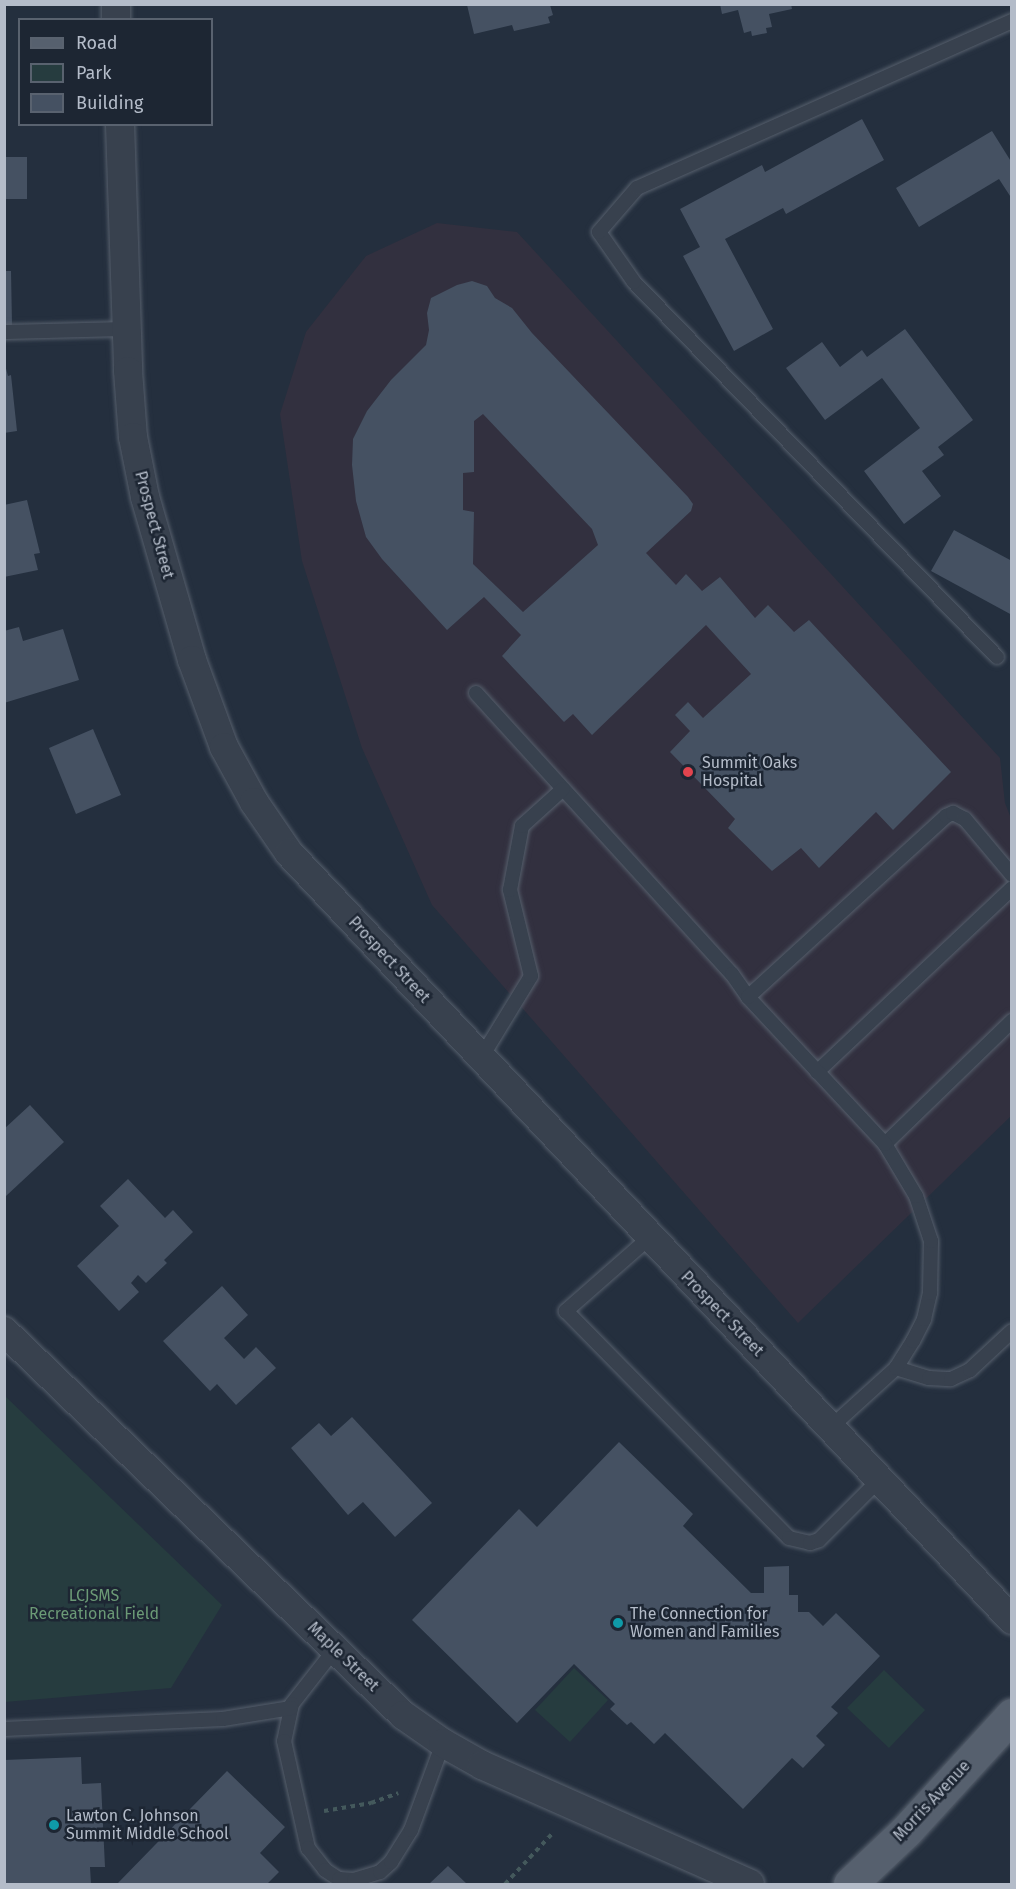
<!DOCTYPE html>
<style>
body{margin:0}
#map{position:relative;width:1016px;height:1889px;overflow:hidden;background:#242f3e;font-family:"Fira Sans",sans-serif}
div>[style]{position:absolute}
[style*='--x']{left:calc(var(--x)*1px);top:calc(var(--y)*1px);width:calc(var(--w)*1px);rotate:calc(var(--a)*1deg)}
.medical>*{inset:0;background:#32303f}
.green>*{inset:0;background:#263c3f}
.building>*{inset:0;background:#455162}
.path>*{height:4px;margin-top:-2px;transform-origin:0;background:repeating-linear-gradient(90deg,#44595c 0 4.5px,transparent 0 9px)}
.roads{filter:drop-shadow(0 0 2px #565f6c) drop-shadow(0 0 2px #565f6c)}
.service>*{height:14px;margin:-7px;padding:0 7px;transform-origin:7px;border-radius:7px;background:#38414e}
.minor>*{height:28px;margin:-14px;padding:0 14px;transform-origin:14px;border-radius:14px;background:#38414e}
.primary>*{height:33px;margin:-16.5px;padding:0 16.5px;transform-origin:16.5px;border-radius:16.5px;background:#56606e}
.dots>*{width:16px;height:16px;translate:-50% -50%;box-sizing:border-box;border:3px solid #1d2633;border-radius:50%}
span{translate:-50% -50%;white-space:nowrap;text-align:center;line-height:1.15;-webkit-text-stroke:5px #1d2633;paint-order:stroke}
.street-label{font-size:16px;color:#b4bcc9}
.poi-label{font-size:16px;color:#b4bcc9}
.left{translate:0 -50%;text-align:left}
.park-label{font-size:16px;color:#6b9a76}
.frame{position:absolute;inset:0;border:6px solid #b4bcc9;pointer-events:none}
.legend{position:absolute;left:18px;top:18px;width:195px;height:108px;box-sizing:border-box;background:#1d2633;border:2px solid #59626f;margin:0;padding:8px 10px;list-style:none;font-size:18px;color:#b4bcc9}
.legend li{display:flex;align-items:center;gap:12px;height:30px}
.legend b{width:30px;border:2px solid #59626f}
</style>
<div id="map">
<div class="medical">
<i style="clip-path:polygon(437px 223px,517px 232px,1000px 758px,1005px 803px,1012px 821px,1011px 1116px,798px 1323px,432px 905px,362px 748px,302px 561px,280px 414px,306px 332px,366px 256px)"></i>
</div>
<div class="green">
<i style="clip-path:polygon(5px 1396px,222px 1605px,171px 1688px,5px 1702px)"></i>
<i style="clip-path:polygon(574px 1668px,608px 1700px,570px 1742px,535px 1710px)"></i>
<i style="clip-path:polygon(884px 1670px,925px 1710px,889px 1748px,847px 1708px)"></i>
</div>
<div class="building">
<i style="clip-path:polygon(720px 4px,791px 4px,792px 9px,769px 14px,772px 27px,766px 28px,767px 33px,752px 36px,751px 31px,744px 33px,738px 10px,722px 14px)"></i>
<i style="clip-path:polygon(467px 5px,550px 5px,553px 15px,548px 17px,550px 23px,514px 31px,512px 25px,474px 34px)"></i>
<i style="clip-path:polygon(862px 119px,884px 160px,786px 214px,783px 208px,725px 239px,773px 329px,734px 351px,683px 256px,700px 247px,680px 209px,762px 165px,765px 172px)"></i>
<i style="clip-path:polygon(992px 131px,1012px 163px,1012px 199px,999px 179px,919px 227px,896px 188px)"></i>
<i style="clip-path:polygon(4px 157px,27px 157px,27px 199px,4px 199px)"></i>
<i style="clip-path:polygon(4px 271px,11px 271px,12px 325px,4px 325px)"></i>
<i style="clip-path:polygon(evenodd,472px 281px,487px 286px,495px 298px,512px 308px,532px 333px,688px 497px,693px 504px,691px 511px,646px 553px,676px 585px,686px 574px,702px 591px,720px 577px,755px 618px,768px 605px,794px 632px,809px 620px,951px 772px,893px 830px,876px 812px,819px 868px,801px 848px,772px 871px,728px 828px,735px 819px,670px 752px,690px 731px,675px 715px,688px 702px,703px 718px,751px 674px,706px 625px,592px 735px,573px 714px,564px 722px,502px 656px,521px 635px,484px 597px,447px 630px,382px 559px,366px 537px,356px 501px,352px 465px,353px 439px,367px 411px,391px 380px,426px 345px,429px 330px,427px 313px,431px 298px,457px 285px,472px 281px,483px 414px,592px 529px,598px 545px,523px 612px,473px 564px,474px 512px,463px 510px,463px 473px,474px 472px,474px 421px,483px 414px)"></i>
<i style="clip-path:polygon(905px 329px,973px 420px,938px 447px,944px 455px,922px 471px,941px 496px,904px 524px,864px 471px,920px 428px,882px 378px,825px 420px,786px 368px,822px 342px,840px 367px,862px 350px,867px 357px)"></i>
<i style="clip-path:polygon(4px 361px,8px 376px,11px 375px,17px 431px,4px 433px)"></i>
<i style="clip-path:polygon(27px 500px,40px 553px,34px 554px,38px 570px,4px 577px,4px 505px)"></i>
<i style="clip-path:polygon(954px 530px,1012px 561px,1012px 615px,931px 571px)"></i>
<i style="clip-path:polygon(19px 627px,23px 641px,63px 629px,79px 680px,4px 703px,4px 631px)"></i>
<i style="clip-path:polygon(93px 729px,121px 795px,76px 814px,49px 748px)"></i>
<i style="clip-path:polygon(30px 1105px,64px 1142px,6px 1196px,4px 1129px)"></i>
<i style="clip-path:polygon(128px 1179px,165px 1218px,173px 1210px,193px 1232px,164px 1260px,167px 1263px,146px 1283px,138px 1275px,131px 1283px,139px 1292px,119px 1311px,77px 1266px,119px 1226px,100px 1206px)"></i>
<i style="clip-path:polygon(222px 1286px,248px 1315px,224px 1338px,244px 1359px,256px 1347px,276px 1368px,236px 1405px,217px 1384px,210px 1391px,163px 1341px)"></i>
<i style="clip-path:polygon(352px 1417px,432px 1503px,395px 1537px,363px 1502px,348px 1515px,291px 1448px,319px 1423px,331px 1436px)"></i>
<i style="clip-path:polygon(619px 1442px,693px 1514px,683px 1526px,751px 1593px,764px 1593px,764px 1567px,789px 1566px,789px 1595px,798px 1595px,798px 1612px,809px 1612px,823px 1626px,836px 1613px,880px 1656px,831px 1707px,838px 1713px,816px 1736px,825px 1745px,803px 1768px,792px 1758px,743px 1809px,665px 1733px,654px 1744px,631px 1722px,627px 1725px,610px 1709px,615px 1704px,574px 1664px,517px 1723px,412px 1620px,519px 1509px,537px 1527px)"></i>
<i style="clip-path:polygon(81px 1757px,82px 1784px,101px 1783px,105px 1867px,90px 1867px,91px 1884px,4px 1884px,4px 1760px)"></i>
<i style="clip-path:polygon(227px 1771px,285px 1827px,260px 1853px,279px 1872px,267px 1884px,117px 1884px)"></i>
<i style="clip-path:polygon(448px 1866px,467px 1884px,429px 1884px)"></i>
</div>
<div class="path">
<i style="--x:324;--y:1811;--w:48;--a:-9.7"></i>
<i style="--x:371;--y:1803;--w:29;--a:-20"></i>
<i style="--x:505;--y:1884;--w:69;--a:-46.8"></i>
</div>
<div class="roads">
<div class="service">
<i style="--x:4;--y:332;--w:123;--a:-1.4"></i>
<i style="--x:997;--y:657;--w:522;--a:-134.07"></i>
<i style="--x:634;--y:282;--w:61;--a:-125"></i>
<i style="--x:599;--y:232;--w:58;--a:-49.2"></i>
<i style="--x:637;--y:188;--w:411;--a:-24"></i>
<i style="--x:476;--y:693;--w:380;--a:47.7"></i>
<i style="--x:732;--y:974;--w:28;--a:55"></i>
<i style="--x:481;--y:1058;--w:96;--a:-58.6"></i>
<i style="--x:531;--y:976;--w:89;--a:-103.7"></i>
<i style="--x:510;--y:890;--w:65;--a:-79.4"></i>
<i style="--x:522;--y:826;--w:55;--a:-42.1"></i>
<i style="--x:817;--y:1072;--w:268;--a:-43.3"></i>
<i style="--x:885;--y:1144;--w:177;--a:-44.1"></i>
<i style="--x:649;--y:1238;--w:111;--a:138.7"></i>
<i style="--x:566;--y:1311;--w:318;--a:45.5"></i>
<i style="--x:789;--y:1538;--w:22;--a:13"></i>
<i style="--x:810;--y:1543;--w:9;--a:-18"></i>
<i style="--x:819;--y:1540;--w:86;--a:-45"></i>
<i style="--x:896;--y:1368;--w:34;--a:17"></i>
<i style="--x:929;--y:1378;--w:22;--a:3"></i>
<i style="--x:951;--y:1379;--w:21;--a:-25"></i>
<i style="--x:970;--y:1370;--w:57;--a:-42.9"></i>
<i style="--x:831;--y:1427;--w:88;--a:-42.2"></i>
<i style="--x:896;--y:1368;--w:32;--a:-58"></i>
<i style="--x:913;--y:1341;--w:25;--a:-63"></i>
<i style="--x:924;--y:1319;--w:27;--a:-77"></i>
<i style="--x:930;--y:1293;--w:52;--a:-88.9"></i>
<i style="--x:931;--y:1241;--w:47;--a:-108.4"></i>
<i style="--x:916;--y:1196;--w:61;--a:-120.8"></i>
<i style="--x:885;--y:1144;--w:201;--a:-133"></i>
<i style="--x:748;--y:997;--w:268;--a:-42.4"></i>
<i style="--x:946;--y:816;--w:8;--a:-23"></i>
<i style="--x:953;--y:813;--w:13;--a:27"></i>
<i style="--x:965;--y:819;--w:73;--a:50"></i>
<i style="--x:335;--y:1649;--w:70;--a:128"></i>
<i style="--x:292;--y:1704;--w:38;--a:102"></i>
<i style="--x:284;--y:1741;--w:110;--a:77.4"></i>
<i style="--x:308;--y:1848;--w:28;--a:52"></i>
<i style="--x:325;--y:1870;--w:17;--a:33"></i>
<i style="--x:339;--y:1879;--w:15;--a:4"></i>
<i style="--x:354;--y:1880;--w:27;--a:-17"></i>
<i style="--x:380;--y:1872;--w:15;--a:-42"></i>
<i style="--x:391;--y:1862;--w:38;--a:-58"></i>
<i style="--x:411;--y:1830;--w:93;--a:-69.8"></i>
<i style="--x:4;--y:1729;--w:219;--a:-2.6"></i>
<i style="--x:223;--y:1719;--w:69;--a:-9.2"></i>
</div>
<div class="minor">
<i style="--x:116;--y:4;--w:16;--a:90"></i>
<i style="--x:120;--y:124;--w:247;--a:88.1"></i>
<i style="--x:128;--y:371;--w:66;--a:85.7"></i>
<i style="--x:133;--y:437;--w:61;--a:78.7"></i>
<i style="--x:145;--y:497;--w:170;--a:73.9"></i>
<i style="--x:192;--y:660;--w:93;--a:69.8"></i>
<i style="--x:224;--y:747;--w:63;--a:61.4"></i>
<i style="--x:254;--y:802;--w:62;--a:55.5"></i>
<i style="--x:289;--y:853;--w:1054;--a:46.69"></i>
<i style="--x:4;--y:1331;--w:554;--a:43.9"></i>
<i style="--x:403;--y:1715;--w:49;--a:35"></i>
<i style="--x:443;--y:1743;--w:45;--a:29.4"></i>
<i style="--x:482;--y:1765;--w:293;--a:23.9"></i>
</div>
<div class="primary">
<i style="--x:850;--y:1884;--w:77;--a:-43.4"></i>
<i style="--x:906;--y:1831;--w:157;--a:-47.6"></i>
</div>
</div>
<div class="dots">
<i style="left:688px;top:772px;background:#e0444e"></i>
<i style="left:618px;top:1623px;background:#0f9aa8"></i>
<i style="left:54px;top:1825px;background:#0f9aa8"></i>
</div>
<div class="street-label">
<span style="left:154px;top:525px;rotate:75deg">Prospect Street</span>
<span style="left:389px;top:960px;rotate:47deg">Prospect Street</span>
<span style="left:722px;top:1314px;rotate:46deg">Prospect Street</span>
<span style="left:343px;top:1657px;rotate:44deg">Maple Street</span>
<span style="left:932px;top:1801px;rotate:-47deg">Morris Avenue</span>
</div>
<div class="poi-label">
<span class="left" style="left:702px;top:772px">Summit Oaks<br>Hospital</span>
<span class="left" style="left:630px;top:1623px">The Connection for<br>Women and Families</span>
<span class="left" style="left:66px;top:1825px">Lawton C. Johnson<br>Summit Middle School</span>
</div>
<div class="park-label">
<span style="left:94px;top:1605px">LCJSMS<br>Recreational Field</span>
</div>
<div class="frame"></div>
<ul class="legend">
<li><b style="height:8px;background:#56606e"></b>Road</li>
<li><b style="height:16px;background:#263c3f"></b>Park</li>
<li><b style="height:16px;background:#455162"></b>Building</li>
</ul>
</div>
